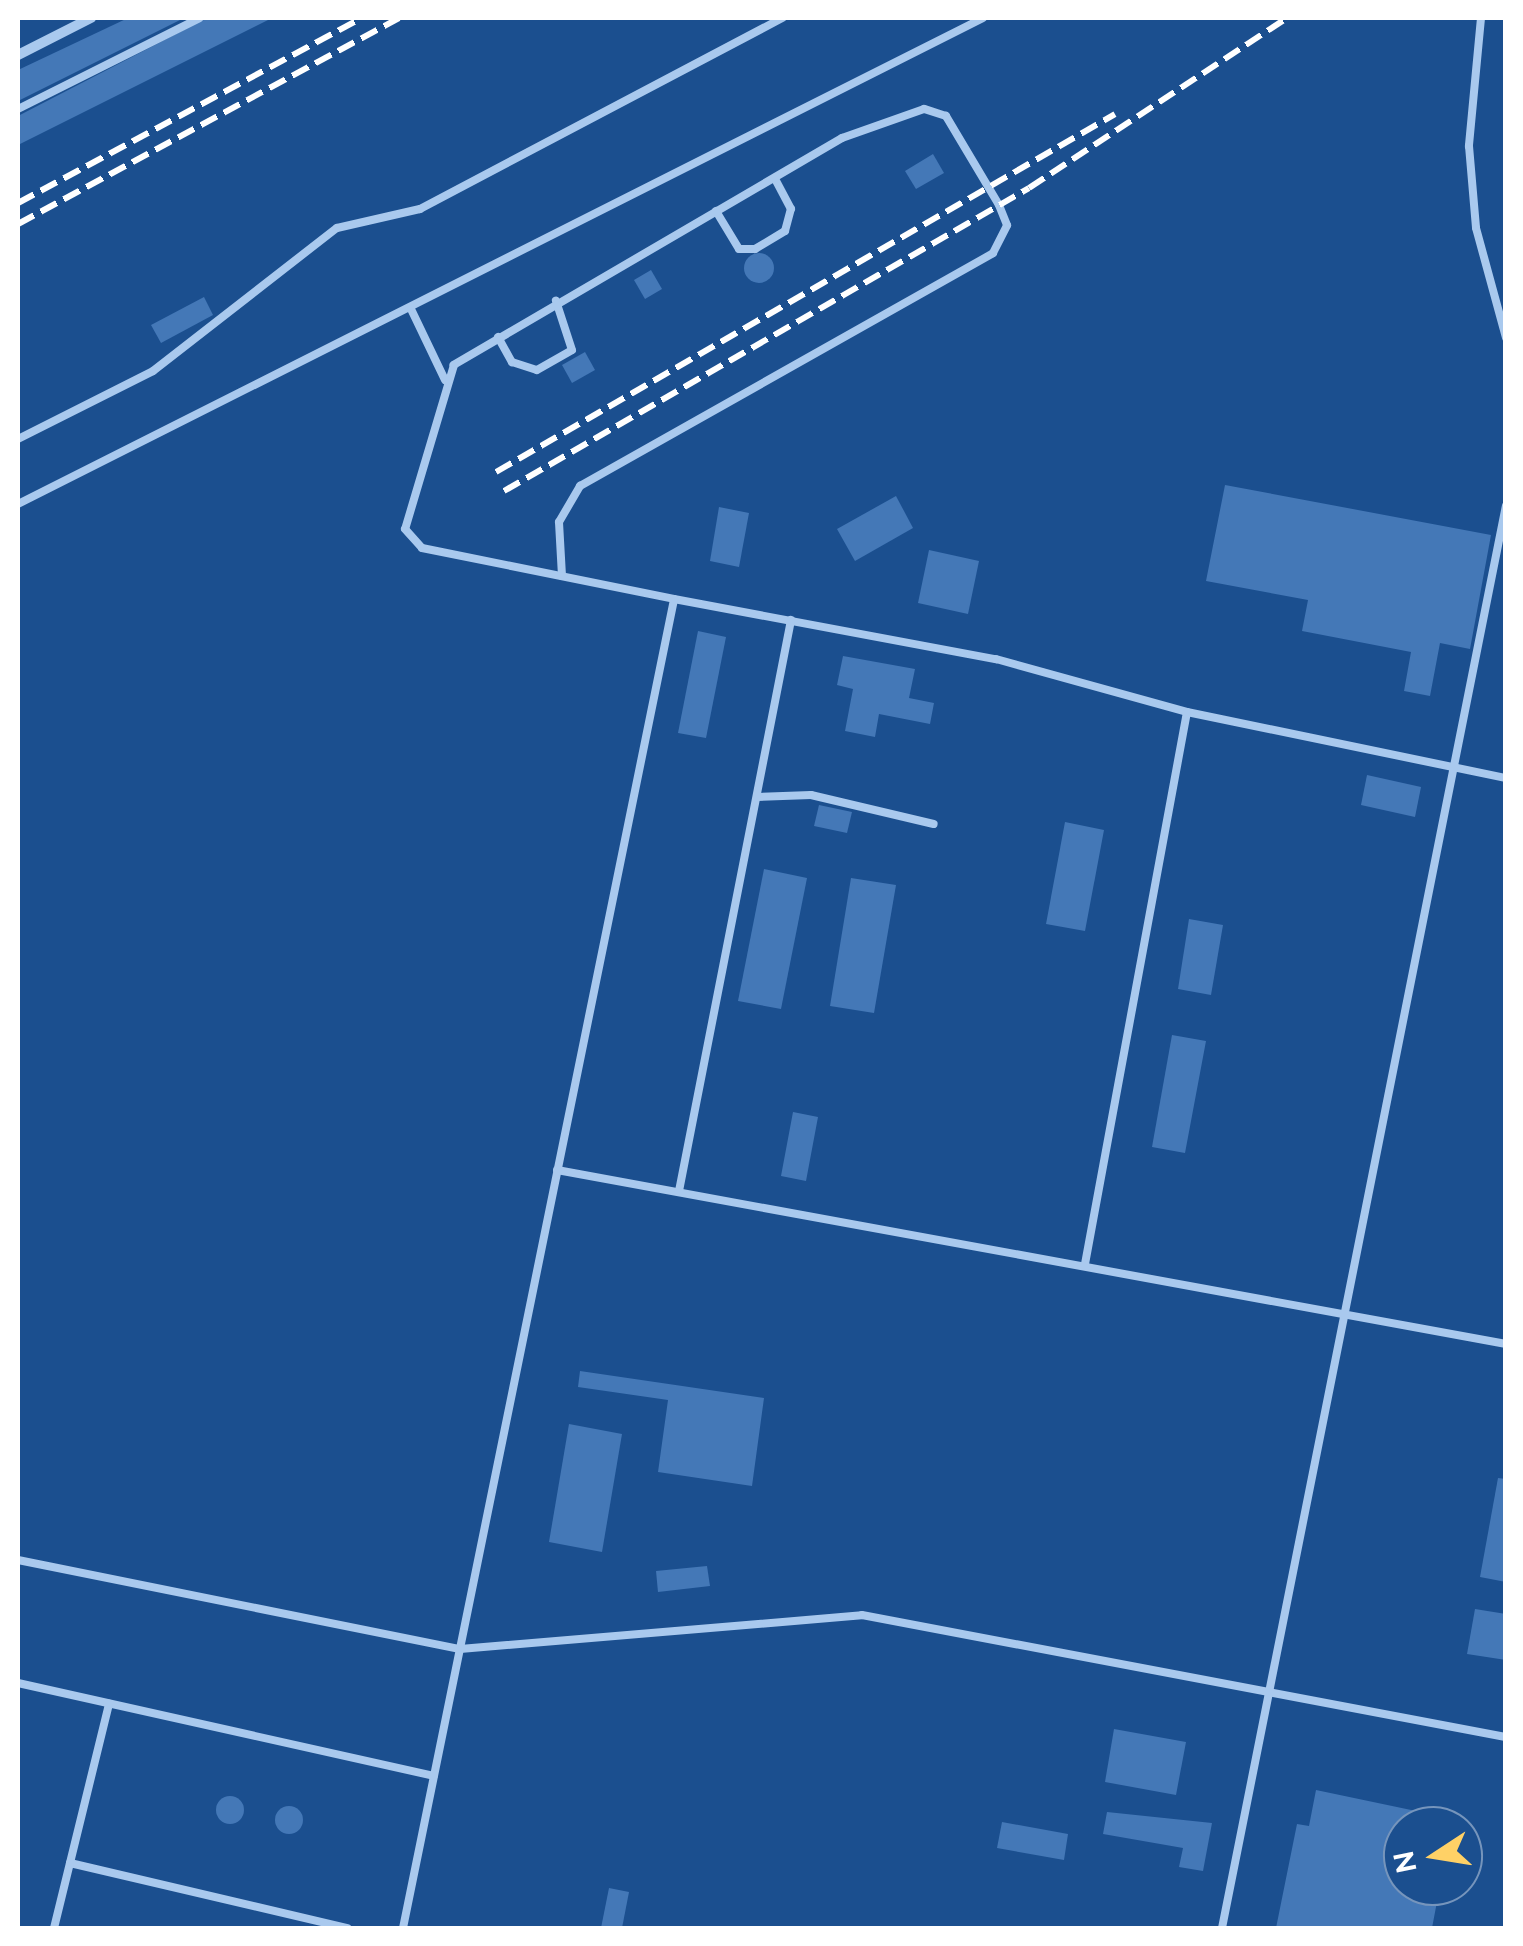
<!DOCTYPE html>
<style>
body{margin:0}
#map{position:relative;width:1523px;height:1946px;overflow:hidden;background:#1b4f8f;font-family:Raleway,sans-serif}
div>[style]{position:absolute}
[style*='--x']{left:calc(var(--x)*1px);top:calc(var(--y)*1px);width:calc(var(--w)*1px);rotate:calc(var(--a)*1deg)}
.building>*{inset:0;background:#4478b7}
.round{border-radius:50%}
.lane>*{height:8px;margin:-4px;padding:0 4px;transform-origin:4px;border-radius:4px;background:#a9c9ee}
.street>*{height:10px;margin:-5px;padding:0 5px;transform-origin:5px;border-radius:5px;background:#a9c9ee}
.rail>*{height:6px;margin-top:-3px;transform-origin:0;background:repeating-linear-gradient(90deg,#fff 0 18px,transparent 0 26px)}
span{translate:-50% -50%;white-space:nowrap;text-align:center;line-height:1.15;-webkit-text-stroke:9px #1b4f8f;paint-order:stroke}
.frame{position:absolute;inset:0;border:20px solid #fff;pointer-events:none}
.north{position:absolute;left:1383px;top:1806px;width:100px;height:100px;box-sizing:border-box;background:#1b4f8f;border:2px solid #7695bc;border-radius:50%;rotate:258deg;font-size:28px;font-weight:700;line-height:40px;text-align:center;color:#fff}
.north::after{content:'';display:block;margin:auto;width:35px;height:45px;background:#ffd166;clip-path:polygon(50% 0,100% 100%,50% 72%,0 100%)}
</style>
<div id="map">
<div class="building">
<i style="clip-path:polygon(128px 18px,184px 18px,18px 101px,18px 70px)"></i>
<i style="clip-path:polygon(207px 18px,272px 18px,18px 145px,18px 116px)"></i>
<i style="clip-path:polygon(933px 154px,944px 173px,916px 189px,905px 171px)"></i>
<i class="round" style="left:744px;top:253px;width:30px;height:30px"></i>
<i style="clip-path:polygon(651px 270px,662px 289px,645px 299px,634px 280px)"></i>
<i style="clip-path:polygon(204px 297px,213px 315px,161px 343px,151px 325px)"></i>
<i style="clip-path:polygon(585px 352px,595px 370px,572px 383px,562px 365px)"></i>
<i style="clip-path:polygon(1225px 485px,1491px 535px,1470px 649px,1440px 643px,1430px 696px,1404px 691px,1411px 652px,1302px 631px,1308px 600px,1206px 581px)"></i>
<i style="clip-path:polygon(896px 496px,913px 528px,855px 561px,837px 529px)"></i>
<i style="clip-path:polygon(719px 507px,749px 513px,739px 567px,710px 561px)"></i>
<i style="clip-path:polygon(929px 550px,979px 561px,968px 614px,918px 603px)"></i>
<i style="clip-path:polygon(698px 631px,726px 637px,706px 738px,678px 733px)"></i>
<i style="clip-path:polygon(843px 656px,915px 669px,909px 698px,934px 703px,930px 724px,879px 714px,875px 737px,845px 731px,853px 689px,837px 685px)"></i>
<i style="clip-path:polygon(1367px 775px,1421px 787px,1415px 817px,1361px 805px)"></i>
<i style="clip-path:polygon(819px 805px,852px 812px,847px 833px,814px 826px)"></i>
<i style="clip-path:polygon(1065px 822px,1104px 830px,1085px 931px,1046px 924px)"></i>
<i style="clip-path:polygon(764px 869px,807px 878px,781px 1009px,738px 1001px)"></i>
<i style="clip-path:polygon(851px 878px,896px 885px,874px 1013px,830px 1006px)"></i>
<i style="clip-path:polygon(1189px 919px,1223px 925px,1211px 995px,1178px 989px)"></i>
<i style="clip-path:polygon(1172px 1035px,1206px 1041px,1185px 1153px,1152px 1147px)"></i>
<i style="clip-path:polygon(793px 1112px,818px 1117px,806px 1181px,781px 1176px)"></i>
<i style="clip-path:polygon(580px 1371px,764px 1398px,752px 1486px,658px 1472px,668px 1400px,578px 1387px)"></i>
<i style="clip-path:polygon(569px 1424px,622px 1434px,602px 1552px,549px 1542px)"></i>
<i style="clip-path:polygon(1498px 1478px,1506px 1479px,1506px 1582px,1480px 1577px)"></i>
<i style="clip-path:polygon(707px 1566px,710px 1586px,658px 1592px,656px 1571px)"></i>
<i style="clip-path:polygon(1475px 1609px,1506px 1614px,1506px 1660px,1467px 1654px)"></i>
<i style="clip-path:polygon(1114px 1729px,1186px 1742px,1176px 1795px,1105px 1782px)"></i>
<i style="clip-path:polygon(1316px 1790px,1454px 1819px,1403px 1826px,1403px 1886px,1440px 1886px,1432px 1928px,1276px 1928px,1297px 1824px,1309px 1826px)"></i>
<i class="round" style="left:216px;top:1796px;width:28px;height:28px"></i>
<i class="round" style="left:275px;top:1806px;width:28px;height:28px"></i>
<i style="clip-path:polygon(1107px 1812px,1212px 1823px,1203px 1871px,1179px 1867px,1183px 1848px,1103px 1834px)"></i>
<i style="clip-path:polygon(1002px 1822px,1068px 1834px,1064px 1860px,997px 1848px)"></i>
<i style="clip-path:polygon(609px 1888px,629px 1892px,622px 1928px,601px 1928px)"></i>
</div>
<div class="lane">
<i style="--x:1481;--y:18;--w:129;--a:95.4"></i>
<i style="--x:1469;--y:146;--w:82;--a:85.1"></i>
<i style="--x:1476;--y:228;--w:114;--a:74.7"></i>
<i style="--x:18;--y:109;--w:203;--a:-26.6"></i>
<i style="--x:716;--y:211;--w:44;--a:58.8"></i>
<i style="--x:739;--y:249;--w:16;--a:0"></i>
<i style="--x:755;--y:249;--w:35;--a:-31"></i>
<i style="--x:785;--y:231;--w:23;--a:-75"></i>
<i style="--x:791;--y:209;--w:34;--a:-118"></i>
<i style="--x:411;--y:309;--w:79;--a:64.4"></i>
<i style="--x:498;--y:337;--w:29;--a:61"></i>
<i style="--x:512;--y:362;--w:26;--a:18"></i>
<i style="--x:537;--y:370;--w:40;--a:-29.7"></i>
<i style="--x:572;--y:350;--w:52;--a:-108.1"></i>
<i style="--x:18;--y:439;--w:151;--a:-26.7"></i>
<i style="--x:153;--y:371;--w:233;--a:-37.9"></i>
<i style="--x:337;--y:228;--w:85;--a:-12.9"></i>
<i style="--x:420;--y:209;--w:410;--a:-27.8"></i>
<i style="--x:18;--y:504;--w:1080;--a:-26.73"></i>
<i style="--x:562;--y:576;--w:54;--a:-93.2"></i>
<i style="--x:559;--y:522;--w:42;--a:-59.7"></i>
<i style="--x:580;--y:486;--w:474;--a:-29.4"></i>
<i style="--x:993;--y:253;--w:31;--a:-63"></i>
<i style="--x:1007;--y:225;--w:22;--a:-112"></i>
<i style="--x:999;--y:205;--w:104;--a:-120.8"></i>
<i style="--x:946;--y:116;--w:23;--a:-162"></i>
<i style="--x:924;--y:109;--w:87;--a:160.5"></i>
<i style="--x:842;--y:138;--w:450;--a:149.7"></i>
<i style="--x:454;--y:365;--w:171;--a:106.6"></i>
<i style="--x:405;--y:529;--w:25;--a:48"></i>
<i style="--x:422;--y:548;--w:257;--a:11.4"></i>
<i style="--x:674;--y:599;--w:328;--a:10.6"></i>
<i style="--x:996;--y:659;--w:198;--a:15.5"></i>
<i style="--x:1187;--y:712;--w:326;--a:11.7"></i>
<i style="--x:757;--y:797;--w:54;--a:-2.1"></i>
<i style="--x:811;--y:795;--w:126;--a:13.3"></i>
<i style="--x:557;--y:1170;--w:965;--a:10.39"></i>
<i style="--x:679;--y:1191;--w:582;--a:-78.9"></i>
<i style="--x:1085;--y:1264;--w:561;--a:-79.53"></i>
<i style="--x:18;--y:1560;--w:451;--a:11.4"></i>
<i style="--x:460;--y:1649;--w:403;--a:-4.8"></i>
<i style="--x:862;--y:1615;--w:655;--a:10.73"></i>
<i style="--x:18;--y:1683;--w:426;--a:12.6"></i>
<i style="--x:70;--y:1863;--w:285;--a:13.2"></i>
<i style="--x:54;--y:1928;--w:231;--a:-76.2"></i>
<i style="--x:403;--y:1928;--w:1356;--a:-78.47"></i>
<i style="--x:1222;--y:1928;--w:1450;--a:-78.71"></i>
</div>
<div class="street">
<i style="--x:18;--y:55;--w:82;--a:-26.9"></i>
</div>
<div class="rail">
<i style="--x:18;--y:203;--w:390;--a:-28.3"></i>
<i style="--x:18;--y:224;--w:433;--a:-28.4"></i>
<i style="--x:496;--y:472;--w:715;--a:-30.04"></i>
<i style="--x:504;--y:491;--w:606;--a:-29.99"></i>
<i style="--x:1029;--y:188;--w:309;--a:-33.4"></i>
</div>
<div class="frame"></div>
<div class="north">N</div>
</div>
